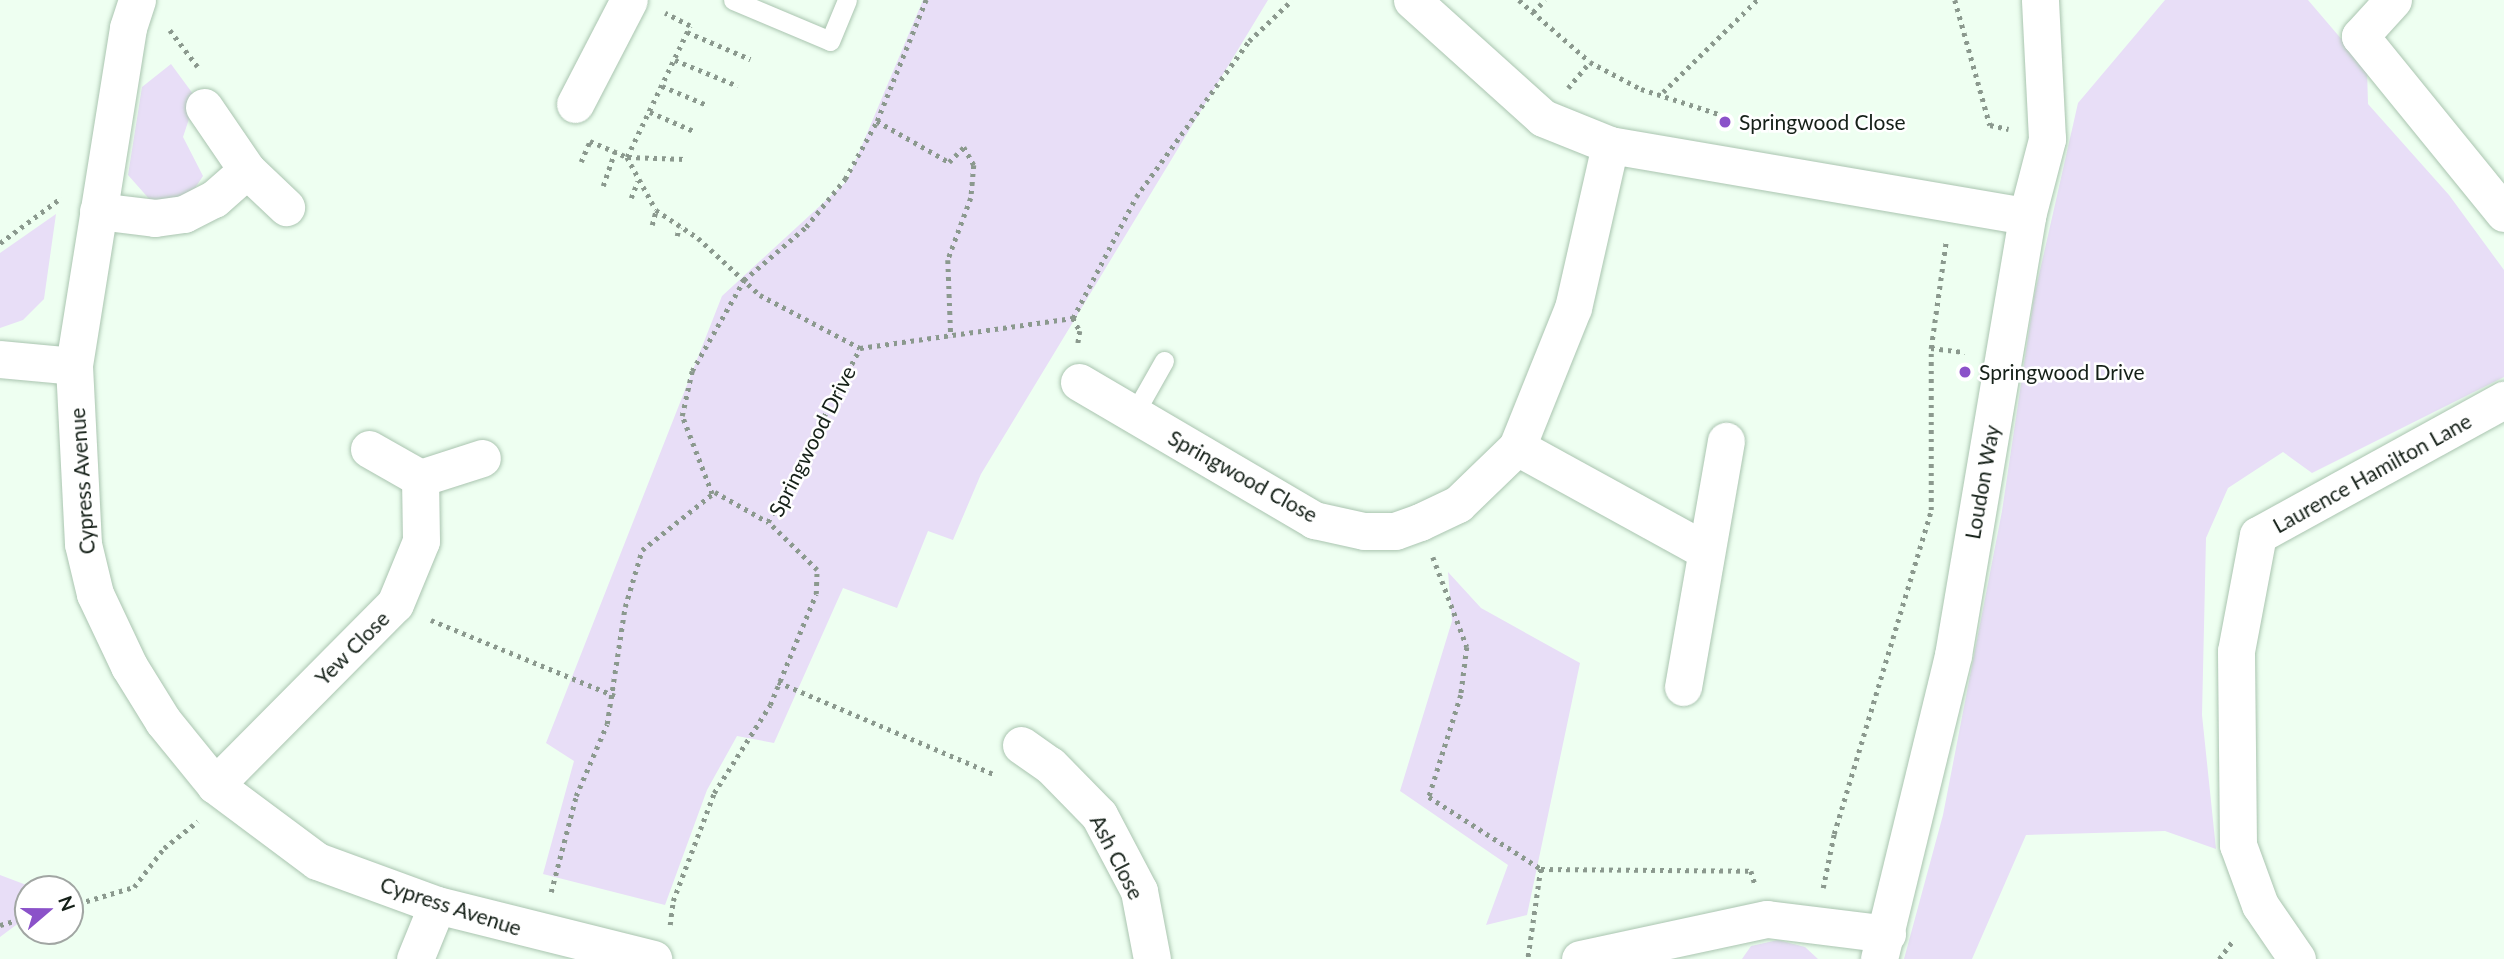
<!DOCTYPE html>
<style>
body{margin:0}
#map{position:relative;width:2504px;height:959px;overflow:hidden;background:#eefff1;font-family:Lato,sans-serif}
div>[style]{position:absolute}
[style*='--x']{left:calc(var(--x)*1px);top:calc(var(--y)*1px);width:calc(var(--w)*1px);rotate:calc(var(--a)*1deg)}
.green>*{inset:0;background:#e8def7}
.path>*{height:4.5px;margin-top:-2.25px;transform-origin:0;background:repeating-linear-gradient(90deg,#8b998e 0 3.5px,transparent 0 8.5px)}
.roads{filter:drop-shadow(0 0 2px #aac5b0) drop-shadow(0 0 2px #aac5b0)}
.service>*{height:19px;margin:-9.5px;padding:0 9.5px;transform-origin:9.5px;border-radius:9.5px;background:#fff}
.minor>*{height:37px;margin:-18.5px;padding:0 18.5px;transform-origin:18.5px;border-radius:18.5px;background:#fff}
.dots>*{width:19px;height:19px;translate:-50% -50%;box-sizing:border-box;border:4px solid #fff;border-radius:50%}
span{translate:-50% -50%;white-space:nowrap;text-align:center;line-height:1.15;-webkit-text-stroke:5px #fff;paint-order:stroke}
.poi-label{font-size:21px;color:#152018}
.left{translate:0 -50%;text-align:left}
.street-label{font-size:21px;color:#152018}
.north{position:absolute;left:14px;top:875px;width:70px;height:70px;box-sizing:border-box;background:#fff;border:2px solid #a1a6a3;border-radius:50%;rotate:70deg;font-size:19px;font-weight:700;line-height:28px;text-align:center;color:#152018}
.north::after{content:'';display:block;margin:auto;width:24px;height:32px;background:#8b52c9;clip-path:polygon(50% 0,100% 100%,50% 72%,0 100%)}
</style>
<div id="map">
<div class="green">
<i style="clip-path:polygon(923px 0,1268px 0,981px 474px,953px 540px,928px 531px,897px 608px,843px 588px,774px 743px,737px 736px,707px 790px,665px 905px,543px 874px,574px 761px,546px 743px,722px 296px,847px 181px)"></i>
<i style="clip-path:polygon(2165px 0,2308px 0,2367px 69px,2368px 104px,2449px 195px,2504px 270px,2504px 377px,2312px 473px,2283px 452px,2228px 488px,2206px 538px,2202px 715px,2216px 849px,2165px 831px,2026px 835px,1972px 959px,1904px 959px,1943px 815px,2002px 511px,2034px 297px,2078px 103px)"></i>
<i style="clip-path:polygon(171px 64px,196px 98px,183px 137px,203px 176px,189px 197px,151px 201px,128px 175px,142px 87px)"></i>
<i style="clip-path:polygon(56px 214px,44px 299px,23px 320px,0 328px,0 253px)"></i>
<i style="clip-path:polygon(1448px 572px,1481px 608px,1580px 663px,1527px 915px,1486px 925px,1508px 865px,1400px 791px,1452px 621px)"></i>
<i style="clip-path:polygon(0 875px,37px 889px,28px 889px,28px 916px,0 937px)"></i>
<i style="clip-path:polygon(1778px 940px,1805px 947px,1818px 959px,1742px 959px,1751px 946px)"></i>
</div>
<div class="path">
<i style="--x:1519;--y:0;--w:94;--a:41.1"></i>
<i style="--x:1590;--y:62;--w:58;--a:27.9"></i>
<i style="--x:1641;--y:89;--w:91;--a:17.8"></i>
<i style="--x:1728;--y:117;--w:8;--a:97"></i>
<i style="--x:1955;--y:0;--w:130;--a:74.4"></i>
<i style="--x:1990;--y:125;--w:19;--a:12"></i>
<i style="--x:1533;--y:12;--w:17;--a:-45"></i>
<i style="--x:170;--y:30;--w:46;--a:52.9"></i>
<i style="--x:687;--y:32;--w:69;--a:23.2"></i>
<i style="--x:675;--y:60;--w:68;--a:22.4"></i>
<i style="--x:662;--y:86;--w:49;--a:22.9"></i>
<i style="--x:1568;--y:88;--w:34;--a:-50"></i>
<i style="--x:1663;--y:92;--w:132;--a:-44.4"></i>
<i style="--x:650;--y:112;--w:50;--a:23.5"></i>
<i style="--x:877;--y:121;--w:83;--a:29.7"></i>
<i style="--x:949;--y:162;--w:21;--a:-45"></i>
<i style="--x:964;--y:147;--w:21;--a:61"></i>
<i style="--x:974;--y:165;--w:33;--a:95"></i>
<i style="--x:971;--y:198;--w:66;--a:110.4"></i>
<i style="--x:948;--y:260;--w:77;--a:87.8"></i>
<i style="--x:590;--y:141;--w:40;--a:23.4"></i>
<i style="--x:627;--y:157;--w:60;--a:61.3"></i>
<i style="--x:656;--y:210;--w:50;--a:33.7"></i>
<i style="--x:698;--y:238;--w:84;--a:42.6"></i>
<i style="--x:760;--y:295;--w:113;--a:27.9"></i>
<i style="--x:627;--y:157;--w:145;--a:-64.3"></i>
<i style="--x:690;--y:26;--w:28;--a:-153"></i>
<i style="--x:628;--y:157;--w:57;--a:2"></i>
<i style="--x:581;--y:162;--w:23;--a:-67"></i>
<i style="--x:603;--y:186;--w:36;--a:-71"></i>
<i style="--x:631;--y:198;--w:18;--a:-68"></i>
<i style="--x:652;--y:225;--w:16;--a:-75"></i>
<i style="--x:677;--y:236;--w:9;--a:-77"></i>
<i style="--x:0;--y:243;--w:76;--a:-36.4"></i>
<i style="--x:1073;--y:318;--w:15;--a:62"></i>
<i style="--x:1080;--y:331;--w:12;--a:99"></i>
<i style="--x:1931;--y:348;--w:34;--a:7"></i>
<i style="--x:712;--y:494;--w:84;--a:-111"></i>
<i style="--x:682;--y:416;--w:46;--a:-77.5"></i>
<i style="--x:692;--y:371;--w:105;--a:-60.3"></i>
<i style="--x:744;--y:280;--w:82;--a:-40.5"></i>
<i style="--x:806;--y:227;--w:62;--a:-50.9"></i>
<i style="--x:845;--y:179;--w:66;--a:-61.1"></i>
<i style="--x:877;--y:121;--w:131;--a:-68"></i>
<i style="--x:1433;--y:557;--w:96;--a:69.3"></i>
<i style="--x:1467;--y:647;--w:48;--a:97.1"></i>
<i style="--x:1461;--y:695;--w:107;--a:107.4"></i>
<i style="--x:1429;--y:797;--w:133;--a:32.7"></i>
<i style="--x:1541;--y:869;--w:91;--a:98.2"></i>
<i style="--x:431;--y:620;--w:199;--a:22.4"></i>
<i style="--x:778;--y:682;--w:235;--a:23.1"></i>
<i style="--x:1541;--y:869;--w:210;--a:0.5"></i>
<i style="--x:1751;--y:871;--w:14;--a:73"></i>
<i style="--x:1823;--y:888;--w:55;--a:-78.5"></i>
<i style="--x:1834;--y:834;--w:338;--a:-73.3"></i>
<i style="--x:1931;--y:510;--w:162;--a:-90"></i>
<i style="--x:1931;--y:348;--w:108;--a:-82"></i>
<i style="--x:551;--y:892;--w:99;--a:-75.4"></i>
<i style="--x:576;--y:796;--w:78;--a:-66.7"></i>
<i style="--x:607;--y:724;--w:118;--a:-81.3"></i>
<i style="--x:625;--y:607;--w:59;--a:-73.4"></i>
<i style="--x:642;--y:550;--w:93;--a:-38.5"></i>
<i style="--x:715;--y:492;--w:61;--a:29.5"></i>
<i style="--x:70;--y:906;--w:67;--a:-16.5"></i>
<i style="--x:134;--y:887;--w:49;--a:-52.4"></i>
<i style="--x:164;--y:848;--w:43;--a:-38.5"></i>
<i style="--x:0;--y:925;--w:29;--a:-16"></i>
<i style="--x:670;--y:925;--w:24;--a:-83"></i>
<i style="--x:673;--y:901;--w:116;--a:-69.2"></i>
<i style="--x:714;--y:793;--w:104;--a:-57.5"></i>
<i style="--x:770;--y:705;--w:120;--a:-67.5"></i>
<i style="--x:816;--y:594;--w:24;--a:-88"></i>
<i style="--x:817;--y:570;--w:69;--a:-135.6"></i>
<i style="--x:768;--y:522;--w:197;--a:-62.1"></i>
<i style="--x:860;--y:348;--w:215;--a:-8"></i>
<i style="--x:1073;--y:318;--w:136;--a:-62.5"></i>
<i style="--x:1136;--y:197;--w:193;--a:-54.1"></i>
<i style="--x:1249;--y:41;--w:59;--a:-43.6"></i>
<i style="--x:2219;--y:959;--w:25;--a:-53"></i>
</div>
<div class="roads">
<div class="service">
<i style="--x:733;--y:0;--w:105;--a:22.9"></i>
<i style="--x:830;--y:41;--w:44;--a:-67.5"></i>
<i style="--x:1134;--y:414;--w:61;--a:-60.5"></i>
</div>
<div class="minor">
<i style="--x:137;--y:0;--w:29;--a:108"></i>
<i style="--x:128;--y:28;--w:342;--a:99.1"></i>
<i style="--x:74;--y:366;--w:178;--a:87.1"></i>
<i style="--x:83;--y:544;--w:51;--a:76.5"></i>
<i style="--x:95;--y:594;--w:80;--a:64.7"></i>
<i style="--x:129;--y:666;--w:65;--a:58.3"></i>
<i style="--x:163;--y:721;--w:82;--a:50.9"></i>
<i style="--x:215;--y:785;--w:127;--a:36.7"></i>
<i style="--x:317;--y:861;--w:128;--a:20.1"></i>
<i style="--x:437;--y:905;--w:223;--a:14"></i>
<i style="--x:1412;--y:0;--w:176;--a:42"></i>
<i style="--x:1543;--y:118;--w:72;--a:21.9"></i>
<i style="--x:1610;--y:145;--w:423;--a:9.7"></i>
<i style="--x:2393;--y:0;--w:49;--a:132.5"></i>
<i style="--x:2360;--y:36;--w:228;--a:50.9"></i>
<i style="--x:575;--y:104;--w:117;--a:-62.6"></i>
<i style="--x:204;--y:107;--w:76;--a:55.7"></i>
<i style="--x:247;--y:170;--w:54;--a:43.5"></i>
<i style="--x:98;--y:211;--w:57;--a:7"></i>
<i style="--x:155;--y:218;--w:29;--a:-8"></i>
<i style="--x:184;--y:214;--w:34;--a:-27"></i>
<i style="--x:214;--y:199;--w:44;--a:-41.3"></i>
<i style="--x:0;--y:359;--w:74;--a:5.4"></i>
<i style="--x:1079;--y:382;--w:273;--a:30.4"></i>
<i style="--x:1314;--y:520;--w:51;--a:12.4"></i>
<i style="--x:1364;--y:531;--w:31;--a:0"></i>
<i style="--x:1395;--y:531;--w:27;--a:-20"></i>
<i style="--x:1420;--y:522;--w:42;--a:-25.3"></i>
<i style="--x:1458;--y:504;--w:82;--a:-44"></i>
<i style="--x:1517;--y:447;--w:150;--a:-68.1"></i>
<i style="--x:1573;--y:308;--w:167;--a:-77.2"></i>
<i style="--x:1517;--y:447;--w:213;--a:28.8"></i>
<i style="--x:369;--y:449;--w:59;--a:29.6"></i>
<i style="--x:420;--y:478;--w:65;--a:-17.9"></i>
<i style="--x:1683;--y:687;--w:250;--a:-80.1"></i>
<i style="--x:1021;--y:745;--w:35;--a:35"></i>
<i style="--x:1050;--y:765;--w:70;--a:45.6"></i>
<i style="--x:1099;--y:815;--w:86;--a:62.2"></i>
<i style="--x:1139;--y:891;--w:69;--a:79.2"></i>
<i style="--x:215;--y:785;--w:255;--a:-45.2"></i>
<i style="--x:395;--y:604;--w:68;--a:-67.6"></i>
<i style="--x:421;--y:541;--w:63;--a:-90.9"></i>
<i style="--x:415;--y:959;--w:58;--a:-67.8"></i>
<i style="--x:1580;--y:959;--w:191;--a:-12.1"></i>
<i style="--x:1767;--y:919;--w:121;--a:7.1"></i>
<i style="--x:1879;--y:959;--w:313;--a:-76.3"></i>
<i style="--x:1953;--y:655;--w:445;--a:-80.4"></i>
<i style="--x:2027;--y:216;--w:80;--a:-75.4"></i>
<i style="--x:2047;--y:139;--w:139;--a:-92.9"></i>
<i style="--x:2297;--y:959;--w:65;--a:-124.4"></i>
<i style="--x:2260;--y:905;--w:64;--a:-110.1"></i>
<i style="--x:2238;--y:845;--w:194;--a:-90.6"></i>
<i style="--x:2236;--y:651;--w:118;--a:-79.3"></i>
<i style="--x:2258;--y:535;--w:281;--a:-28.8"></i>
</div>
</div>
<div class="dots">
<i style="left:1725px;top:122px;background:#8b52c9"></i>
<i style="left:1965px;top:372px;background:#8b52c9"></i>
</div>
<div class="poi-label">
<span class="left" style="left:1739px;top:122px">Springwood Close</span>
<span class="left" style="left:1979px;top:372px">Springwood Drive</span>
</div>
<div class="street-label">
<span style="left:812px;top:441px;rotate:-63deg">Springwood Drive</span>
<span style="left:2372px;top:473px;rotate:-29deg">Laurence Hamilton Lane</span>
<span style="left:1243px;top:476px;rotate:29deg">Springwood Close</span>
<span style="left:82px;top:481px;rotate:-94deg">Cypress Avenue</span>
<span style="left:1982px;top:482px;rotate:-80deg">Loudon Way</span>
<span style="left:352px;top:648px;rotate:-45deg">Yew Close</span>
<span style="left:1117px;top:857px;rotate:63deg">Ash Close</span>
<span style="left:451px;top:906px;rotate:18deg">Cypress Avenue</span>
</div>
<div class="north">N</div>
</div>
